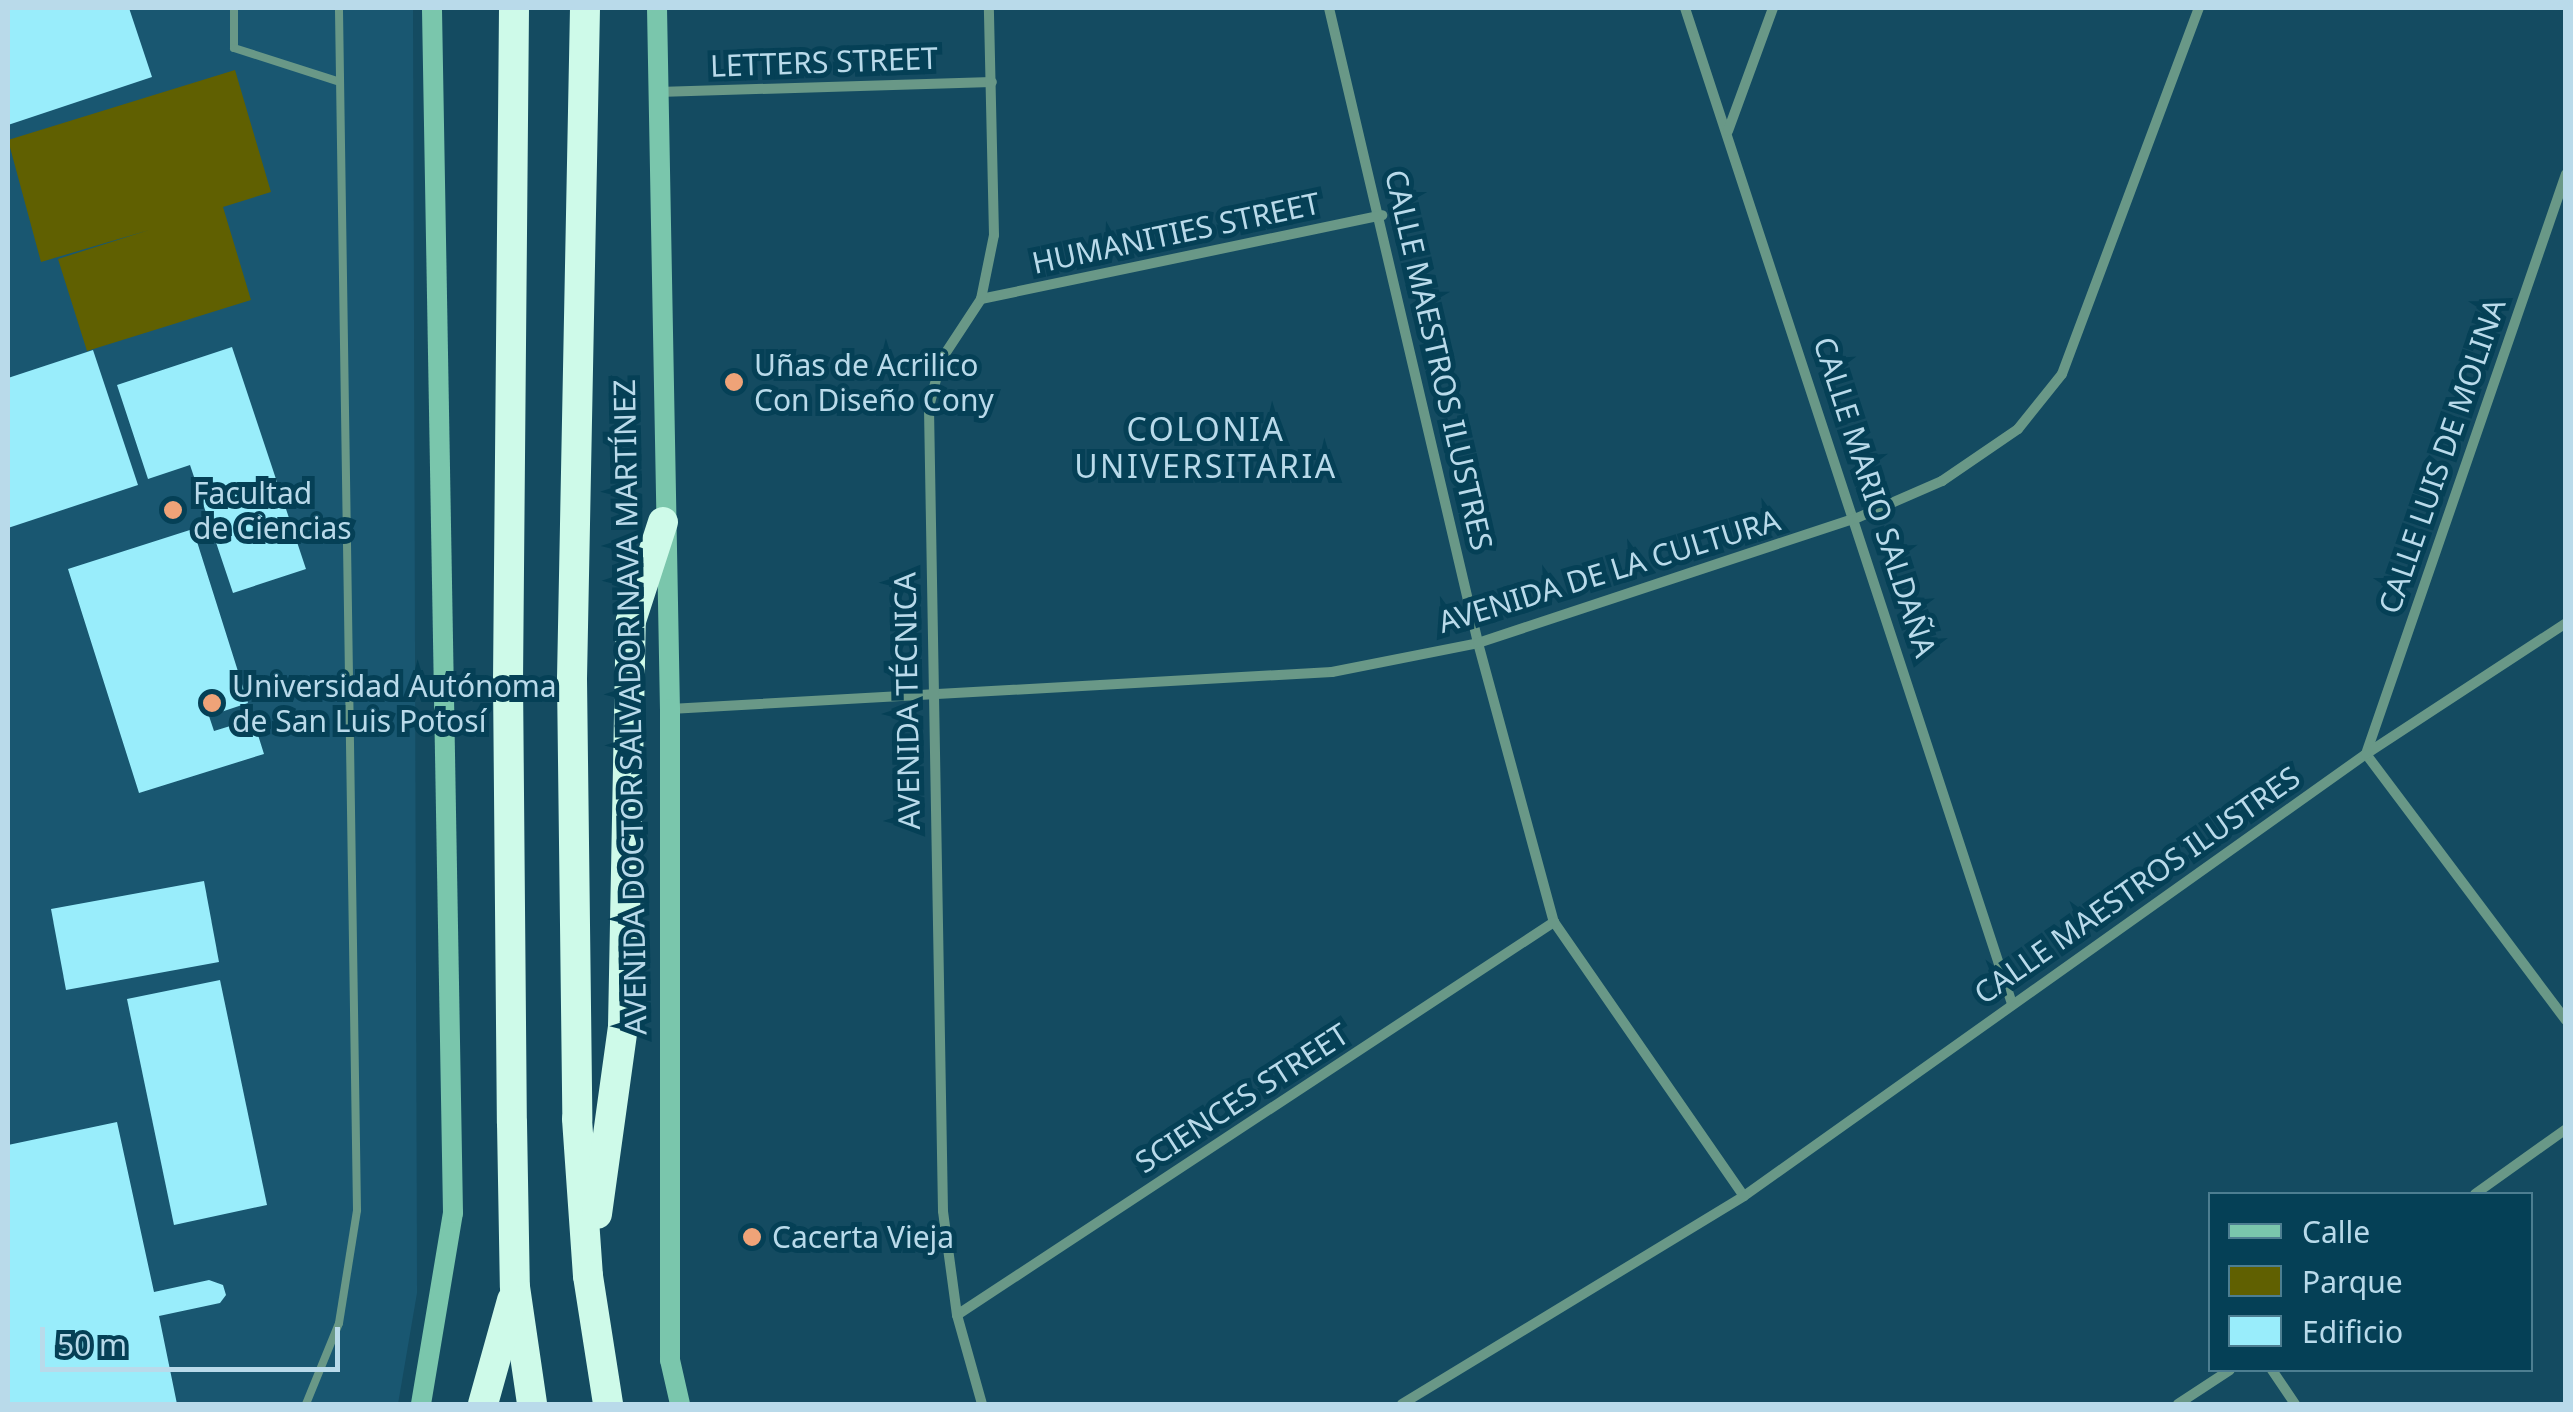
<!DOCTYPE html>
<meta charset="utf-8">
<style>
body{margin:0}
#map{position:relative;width:2573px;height:1412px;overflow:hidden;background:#144b61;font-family:"Noto Sans",sans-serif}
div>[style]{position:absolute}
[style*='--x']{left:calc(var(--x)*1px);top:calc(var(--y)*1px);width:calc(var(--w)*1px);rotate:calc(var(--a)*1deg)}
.built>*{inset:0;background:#195771}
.green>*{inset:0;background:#606001}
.building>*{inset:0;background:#99edfb}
.lane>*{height:8px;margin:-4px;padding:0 4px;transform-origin:4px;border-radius:4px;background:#699887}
.street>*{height:10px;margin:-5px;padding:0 5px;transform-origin:5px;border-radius:5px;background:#699887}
.secondary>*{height:20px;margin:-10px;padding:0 10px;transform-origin:10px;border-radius:10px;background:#7ac6ac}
.highway>*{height:30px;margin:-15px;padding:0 15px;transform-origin:15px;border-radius:15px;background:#cefae9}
.dots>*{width:28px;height:28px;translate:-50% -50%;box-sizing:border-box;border:5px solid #054056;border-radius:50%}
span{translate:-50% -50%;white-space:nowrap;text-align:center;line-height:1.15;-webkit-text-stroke:10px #054056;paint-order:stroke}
.street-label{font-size:30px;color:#b9daea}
.poi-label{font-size:30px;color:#b9daea}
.left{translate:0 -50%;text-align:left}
.neighbourhood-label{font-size:32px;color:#b9daea;letter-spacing:2.5px}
.frame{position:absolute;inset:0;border:10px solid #b9daea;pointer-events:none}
.legend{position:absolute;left:2208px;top:1192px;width:325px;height:180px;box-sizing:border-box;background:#054056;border:2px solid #4d7e91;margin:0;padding:12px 18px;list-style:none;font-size:30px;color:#b9daea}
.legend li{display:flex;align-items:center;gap:20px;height:50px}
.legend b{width:50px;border:2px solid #4d7e91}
.scale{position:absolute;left:40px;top:1327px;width:300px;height:45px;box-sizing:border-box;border:5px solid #b9daea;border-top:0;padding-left:12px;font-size:30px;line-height:35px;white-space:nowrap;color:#b9daea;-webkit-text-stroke:8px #054056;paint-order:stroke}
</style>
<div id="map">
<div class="built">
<i style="clip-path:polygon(8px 8px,413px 8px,417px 1293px,398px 1404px,8px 1404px)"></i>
</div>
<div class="green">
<i style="clip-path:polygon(235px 70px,271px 192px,223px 207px,251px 300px,87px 351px,58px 259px,149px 230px,41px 262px,8px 140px)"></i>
</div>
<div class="building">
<i style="clip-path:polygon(8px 8px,129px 8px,152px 77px,8px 125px)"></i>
<i style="clip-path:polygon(232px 347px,306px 569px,233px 593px,190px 465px,148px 479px,117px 385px)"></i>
<i style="clip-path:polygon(93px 350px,138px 485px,8px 528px,8px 378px)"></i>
<i style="clip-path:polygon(193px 529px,248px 703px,209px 716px,214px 731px,253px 719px,264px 754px,139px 793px,68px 569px)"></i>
<i style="clip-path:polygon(204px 881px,219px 962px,66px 990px,51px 909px)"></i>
<i style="clip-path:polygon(220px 980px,267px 1205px,174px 1225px,127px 999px)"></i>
<i style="clip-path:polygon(117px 1122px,154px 1292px,209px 1280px,223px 1285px,226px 1295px,220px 1303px,159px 1316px,177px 1404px,8px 1404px,8px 1145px)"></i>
</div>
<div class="lane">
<i style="--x:234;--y:8;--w:40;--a:90"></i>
<i style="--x:234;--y:48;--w:111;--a:17.8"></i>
<i style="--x:306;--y:1404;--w:87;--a:-67.8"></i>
<i style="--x:339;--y:1323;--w:114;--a:-80.9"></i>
<i style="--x:357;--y:1210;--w:1202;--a:-90.86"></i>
</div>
<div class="street">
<i style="--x:1329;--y:8;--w:652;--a:76.79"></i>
<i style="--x:1478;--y:643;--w:289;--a:74.8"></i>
<i style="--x:1554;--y:922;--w:333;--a:55.3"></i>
<i style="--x:1685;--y:8;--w:1048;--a:71.82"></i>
<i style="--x:658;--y:92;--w:334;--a:-1.7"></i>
<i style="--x:1728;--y:131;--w:131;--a:-69.9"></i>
<i style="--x:2566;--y:174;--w:614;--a:109.03"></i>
<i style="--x:2366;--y:754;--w:333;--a:53.1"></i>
<i style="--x:981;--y:299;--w:410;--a:-11.8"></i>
<i style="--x:670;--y:709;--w:663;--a:-3.2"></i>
<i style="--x:1332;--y:672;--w:149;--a:-11.2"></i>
<i style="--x:1478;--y:643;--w:399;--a:-18.3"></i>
<i style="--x:1857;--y:518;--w:93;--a:-23.5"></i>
<i style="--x:1942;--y:481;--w:92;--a:-34.4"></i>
<i style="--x:2018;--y:429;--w:70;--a:-51.3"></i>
<i style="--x:2062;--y:374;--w:391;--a:-69.5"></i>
<i style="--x:2475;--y:1194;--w:112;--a:-35.5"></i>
<i style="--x:957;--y:1315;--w:715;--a:-33.36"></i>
<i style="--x:2272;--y:1370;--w:41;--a:55.9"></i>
<i style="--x:982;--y:1404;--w:92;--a:-105.7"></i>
<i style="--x:957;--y:1315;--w:105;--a:-97.7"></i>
<i style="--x:943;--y:1211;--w:804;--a:-91"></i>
<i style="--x:929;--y:407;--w:49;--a:-75.7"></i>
<i style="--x:941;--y:360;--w:73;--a:-56.7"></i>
<i style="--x:981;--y:299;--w:65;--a:-78.5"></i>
<i style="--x:994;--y:235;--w:227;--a:-91.3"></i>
<i style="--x:1402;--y:1404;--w:400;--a:-31.3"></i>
<i style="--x:1744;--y:1196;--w:763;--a:-35.4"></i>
<i style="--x:2366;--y:754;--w:239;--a:-33.2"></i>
<i style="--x:2178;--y:1404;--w:62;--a:-33.2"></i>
</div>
<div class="secondary">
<i style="--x:657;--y:8;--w:701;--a:88.94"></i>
<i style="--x:670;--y:709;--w:651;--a:90"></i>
<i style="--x:670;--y:1360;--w:45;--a:77.2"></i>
<i style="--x:421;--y:1404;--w:194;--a:-80.5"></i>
<i style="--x:453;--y:1213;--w:1205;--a:-91"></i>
</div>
<div class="highway">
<i style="--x:514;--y:8;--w:671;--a:90.51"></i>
<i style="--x:508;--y:679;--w:444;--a:89.5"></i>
<i style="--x:512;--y:1123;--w:164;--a:89"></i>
<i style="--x:515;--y:1287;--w:118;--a:81.7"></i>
<i style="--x:585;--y:8;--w:671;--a:91.11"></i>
<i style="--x:572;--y:679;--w:440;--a:89.3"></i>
<i style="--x:577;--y:1119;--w:157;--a:86"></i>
<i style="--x:588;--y:1276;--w:130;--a:81.1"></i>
<i style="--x:597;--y:1214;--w:189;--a:-82.1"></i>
<i style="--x:623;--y:1027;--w:406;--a:-88.9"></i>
<i style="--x:631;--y:621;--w:104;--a:-72.1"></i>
<i style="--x:483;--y:1404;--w:108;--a:-74.4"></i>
</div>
<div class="dots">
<i style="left:734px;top:382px;background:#efa378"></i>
<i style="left:173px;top:510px;background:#efa378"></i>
<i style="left:212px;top:703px;background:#efa378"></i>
<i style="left:752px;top:1237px;background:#efa378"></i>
</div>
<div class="street-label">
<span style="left:824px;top:62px;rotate:-2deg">LETTERS STREET</span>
<span style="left:1176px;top:233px;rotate:-12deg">HUMANITIES STREET</span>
<span style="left:1439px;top:360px;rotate:77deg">CALLE MAESTROS ILUSTRES</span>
<span style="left:2442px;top:456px;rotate:-71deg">CALLE LUIS DE MOLINA</span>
<span style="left:1875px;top:497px;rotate:72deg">CALLE MARIO SALDAÑA</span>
<span style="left:1609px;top:571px;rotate:-17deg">AVENIDA DE LA CULTURA</span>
<span style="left:907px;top:701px;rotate:-91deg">AVENIDA TÉCNICA</span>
<span style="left:630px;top:707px;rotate:-91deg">AVENIDA DOCTOR SALVADOR NAVA MARTÍNEZ</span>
<span style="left:2137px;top:885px;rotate:-35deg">CALLE MAESTROS ILUSTRES</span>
<span style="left:1242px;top:1098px;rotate:-33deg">SCIENCES STREET</span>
</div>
<div class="poi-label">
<span class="left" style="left:754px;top:382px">Uñas de Acrilico<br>Con Diseño Cony</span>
<span class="left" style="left:193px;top:510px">Facultad<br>de Ciencias</span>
<span class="left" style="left:232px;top:703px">Universidad Autónoma<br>de San Luis Potosí</span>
<span class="left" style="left:772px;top:1237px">Cacerta Vieja</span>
</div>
<div class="neighbourhood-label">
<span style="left:1206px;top:448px">COLONIA<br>UNIVERSITARIA</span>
</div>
<div class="frame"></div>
<ul class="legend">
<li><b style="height:12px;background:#7ac6ac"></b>Calle</li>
<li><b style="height:28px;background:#606001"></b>Parque</li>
<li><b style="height:28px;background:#99edfb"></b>Edificio</li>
</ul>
<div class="scale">50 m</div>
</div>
